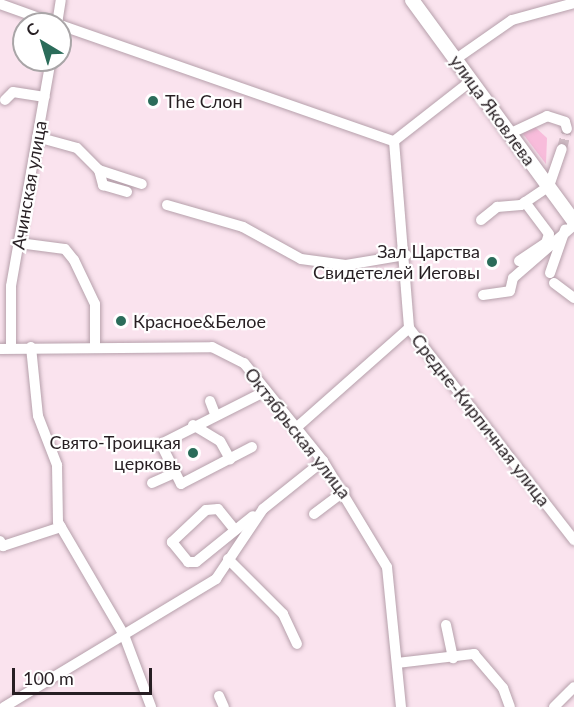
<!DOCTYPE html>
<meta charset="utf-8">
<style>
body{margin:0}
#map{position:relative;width:574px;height:707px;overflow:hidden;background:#fae3ee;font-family:Lato,sans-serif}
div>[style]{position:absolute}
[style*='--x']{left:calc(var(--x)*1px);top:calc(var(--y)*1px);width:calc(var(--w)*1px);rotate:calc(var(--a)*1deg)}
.green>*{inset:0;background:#f8bcdb}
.minor-tunnel>*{height:10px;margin-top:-5px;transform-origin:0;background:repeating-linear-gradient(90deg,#d0bcc5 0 10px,transparent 0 15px)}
.roads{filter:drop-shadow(0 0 2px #b6a0ab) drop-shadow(0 0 2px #b6a0ab)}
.minor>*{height:10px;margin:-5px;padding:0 5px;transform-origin:5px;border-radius:5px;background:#fff}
.major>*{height:14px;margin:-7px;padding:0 7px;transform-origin:7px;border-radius:7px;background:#fff}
.dots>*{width:16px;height:16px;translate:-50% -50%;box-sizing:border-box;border:3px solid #fff;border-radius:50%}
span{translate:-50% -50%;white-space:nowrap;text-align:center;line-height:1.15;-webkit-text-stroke:4.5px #fff;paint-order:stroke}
.poi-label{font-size:18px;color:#271f23}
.left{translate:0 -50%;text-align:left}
.right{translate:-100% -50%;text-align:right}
.street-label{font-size:18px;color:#271f23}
.north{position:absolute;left:12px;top:12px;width:60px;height:60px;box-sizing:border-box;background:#fff;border:2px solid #a9a5a7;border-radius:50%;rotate:322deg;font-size:16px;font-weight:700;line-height:24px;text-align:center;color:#271f23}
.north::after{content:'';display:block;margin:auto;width:21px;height:27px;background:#2b6c5a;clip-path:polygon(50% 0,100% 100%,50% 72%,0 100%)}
.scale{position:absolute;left:12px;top:668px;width:140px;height:27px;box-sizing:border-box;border:3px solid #271f23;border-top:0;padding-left:8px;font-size:18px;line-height:21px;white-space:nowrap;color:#271f23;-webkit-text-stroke:4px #fff;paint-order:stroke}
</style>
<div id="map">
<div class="green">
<i style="clip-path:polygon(535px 127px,547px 138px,546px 164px,520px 130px)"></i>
</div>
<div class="minor-tunnel">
<i style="--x:562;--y:149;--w:21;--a:-76"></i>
</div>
<div class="roads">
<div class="minor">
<i style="--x:0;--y:4;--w:59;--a:19.7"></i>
<i style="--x:57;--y:24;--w:24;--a:-81"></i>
<i style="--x:60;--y:25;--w:354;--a:19.2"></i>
<i style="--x:456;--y:59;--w:68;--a:-34.9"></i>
<i style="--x:512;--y:20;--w:64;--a:-15.3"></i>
<i style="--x:5;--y:100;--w:11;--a:-45"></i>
<i style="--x:13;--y:92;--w:32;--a:9"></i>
<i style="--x:511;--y:133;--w:40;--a:-25"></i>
<i style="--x:547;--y:116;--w:19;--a:18"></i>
<i style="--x:565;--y:122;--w:7;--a:74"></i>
<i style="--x:37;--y:137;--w:41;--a:15.4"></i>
<i style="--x:77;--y:148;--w:31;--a:45"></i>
<i style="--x:99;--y:170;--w:16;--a:75"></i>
<i style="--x:103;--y:185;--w:25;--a:16"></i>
<i style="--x:394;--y:141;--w:188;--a:85.4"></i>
<i style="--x:409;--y:328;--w:269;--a:52.1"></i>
<i style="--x:394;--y:141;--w:99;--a:-38"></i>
<i style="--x:99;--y:170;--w:45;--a:18"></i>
<i style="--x:167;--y:205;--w:79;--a:16.1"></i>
<i style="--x:243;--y:227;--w:66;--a:28.9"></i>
<i style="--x:301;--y:259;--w:45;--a:7.6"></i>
<i style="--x:346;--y:265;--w:61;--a:-9.5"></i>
<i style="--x:481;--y:220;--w:21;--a:-39"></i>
<i style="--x:497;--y:207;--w:24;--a:-5"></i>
<i style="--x:521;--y:205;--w:34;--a:-34"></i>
<i style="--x:549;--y:186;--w:39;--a:-71"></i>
<i style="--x:19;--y:243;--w:46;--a:7.4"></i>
<i style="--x:65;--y:249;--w:14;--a:51"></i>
<i style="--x:74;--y:260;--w:49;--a:64.5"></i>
<i style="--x:95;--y:304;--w:41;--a:90"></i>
<i style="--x:519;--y:261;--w:32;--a:-34"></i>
<i style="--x:546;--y:243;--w:9;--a:-72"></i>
<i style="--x:549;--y:234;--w:40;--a:-127"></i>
<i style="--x:550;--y:273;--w:46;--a:-70.8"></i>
<i style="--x:554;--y:283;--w:25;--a:37"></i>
<i style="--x:483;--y:295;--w:27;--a:-8"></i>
<i style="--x:510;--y:291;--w:13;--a:-77"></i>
<i style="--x:513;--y:278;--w:81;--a:-41"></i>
<i style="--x:11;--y:347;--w:61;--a:-90"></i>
<i style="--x:11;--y:286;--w:230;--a:-80"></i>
<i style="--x:31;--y:347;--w:69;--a:84.2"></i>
<i style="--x:38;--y:416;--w:53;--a:68.8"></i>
<i style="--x:57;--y:465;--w:57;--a:89"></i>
<i style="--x:58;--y:522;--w:131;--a:59.7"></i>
<i style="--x:124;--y:635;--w:77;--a:69.4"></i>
<i style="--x:0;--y:349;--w:212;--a:-0.5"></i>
<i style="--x:212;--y:347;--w:36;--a:27"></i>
<i style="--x:244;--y:363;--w:126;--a:51.1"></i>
<i style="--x:323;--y:461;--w:124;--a:58.9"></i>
<i style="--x:387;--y:567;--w:141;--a:84.3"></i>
<i style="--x:210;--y:401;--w:14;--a:69"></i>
<i style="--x:193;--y:425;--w:31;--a:31"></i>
<i style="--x:220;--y:441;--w:21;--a:61"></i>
<i style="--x:296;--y:428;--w:151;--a:-41.5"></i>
<i style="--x:252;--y:447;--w:80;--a:152.5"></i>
<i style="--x:181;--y:484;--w:45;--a:-116.6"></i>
<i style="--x:161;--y:444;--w:118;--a:-26.8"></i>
<i style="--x:152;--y:483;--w:24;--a:-24"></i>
<i style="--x:314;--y:514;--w:38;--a:-37"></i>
<i style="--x:235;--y:530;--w:27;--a:-129"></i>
<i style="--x:218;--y:509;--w:12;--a:175"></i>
<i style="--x:206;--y:510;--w:47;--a:136.7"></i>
<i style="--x:172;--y:542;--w:26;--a:51"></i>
<i style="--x:188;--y:562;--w:8;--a:0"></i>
<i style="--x:196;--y:562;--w:73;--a:-38.9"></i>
<i style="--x:0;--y:541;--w:6;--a:59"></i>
<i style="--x:3;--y:546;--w:61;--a:-18.1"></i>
<i style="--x:228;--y:559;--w:78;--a:45"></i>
<i style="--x:283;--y:614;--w:33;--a:65"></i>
<i style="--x:446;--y:625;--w:34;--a:78"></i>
<i style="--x:397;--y:663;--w:78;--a:-6.7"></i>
<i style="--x:474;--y:654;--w:45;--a:49.5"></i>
<i style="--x:503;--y:688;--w:20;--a:70"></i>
<i style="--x:219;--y:696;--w:12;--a:66"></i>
<i style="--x:4;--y:707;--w:248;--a:-31.1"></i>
<i style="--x:216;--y:579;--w:84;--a:-56.1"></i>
<i style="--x:263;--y:509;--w:77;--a:-38.7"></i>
<i style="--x:554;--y:707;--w:28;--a:-45"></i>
</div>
<div class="major">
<i style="--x:412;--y:0;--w:274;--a:53.8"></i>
</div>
</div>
<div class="dots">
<i style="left:153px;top:101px;background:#2b6c5a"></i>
<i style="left:492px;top:262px;background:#2b6c5a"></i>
<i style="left:121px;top:321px;background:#2b6c5a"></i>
<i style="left:193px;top:453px;background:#2b6c5a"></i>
</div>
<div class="poi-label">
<span class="left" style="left:165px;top:101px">The Слон</span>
<span class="right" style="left:480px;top:262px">Зал Царства<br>Свидетелей Иеговы</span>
<span class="left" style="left:133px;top:321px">Красное&amp;Белое</span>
<span class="right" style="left:181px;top:453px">Свято-Троицкая<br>церковь</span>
</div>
<div class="street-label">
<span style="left:493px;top:110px;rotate:54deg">улица Яковлева</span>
<span style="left:29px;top:185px;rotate:-80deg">Ачинская улица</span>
<span style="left:481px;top:420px;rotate:52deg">Средне-Кирпичная улица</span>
<span style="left:298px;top:433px;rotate:52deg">Октябрьская улица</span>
</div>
<div class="north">С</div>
<div class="scale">100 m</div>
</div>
